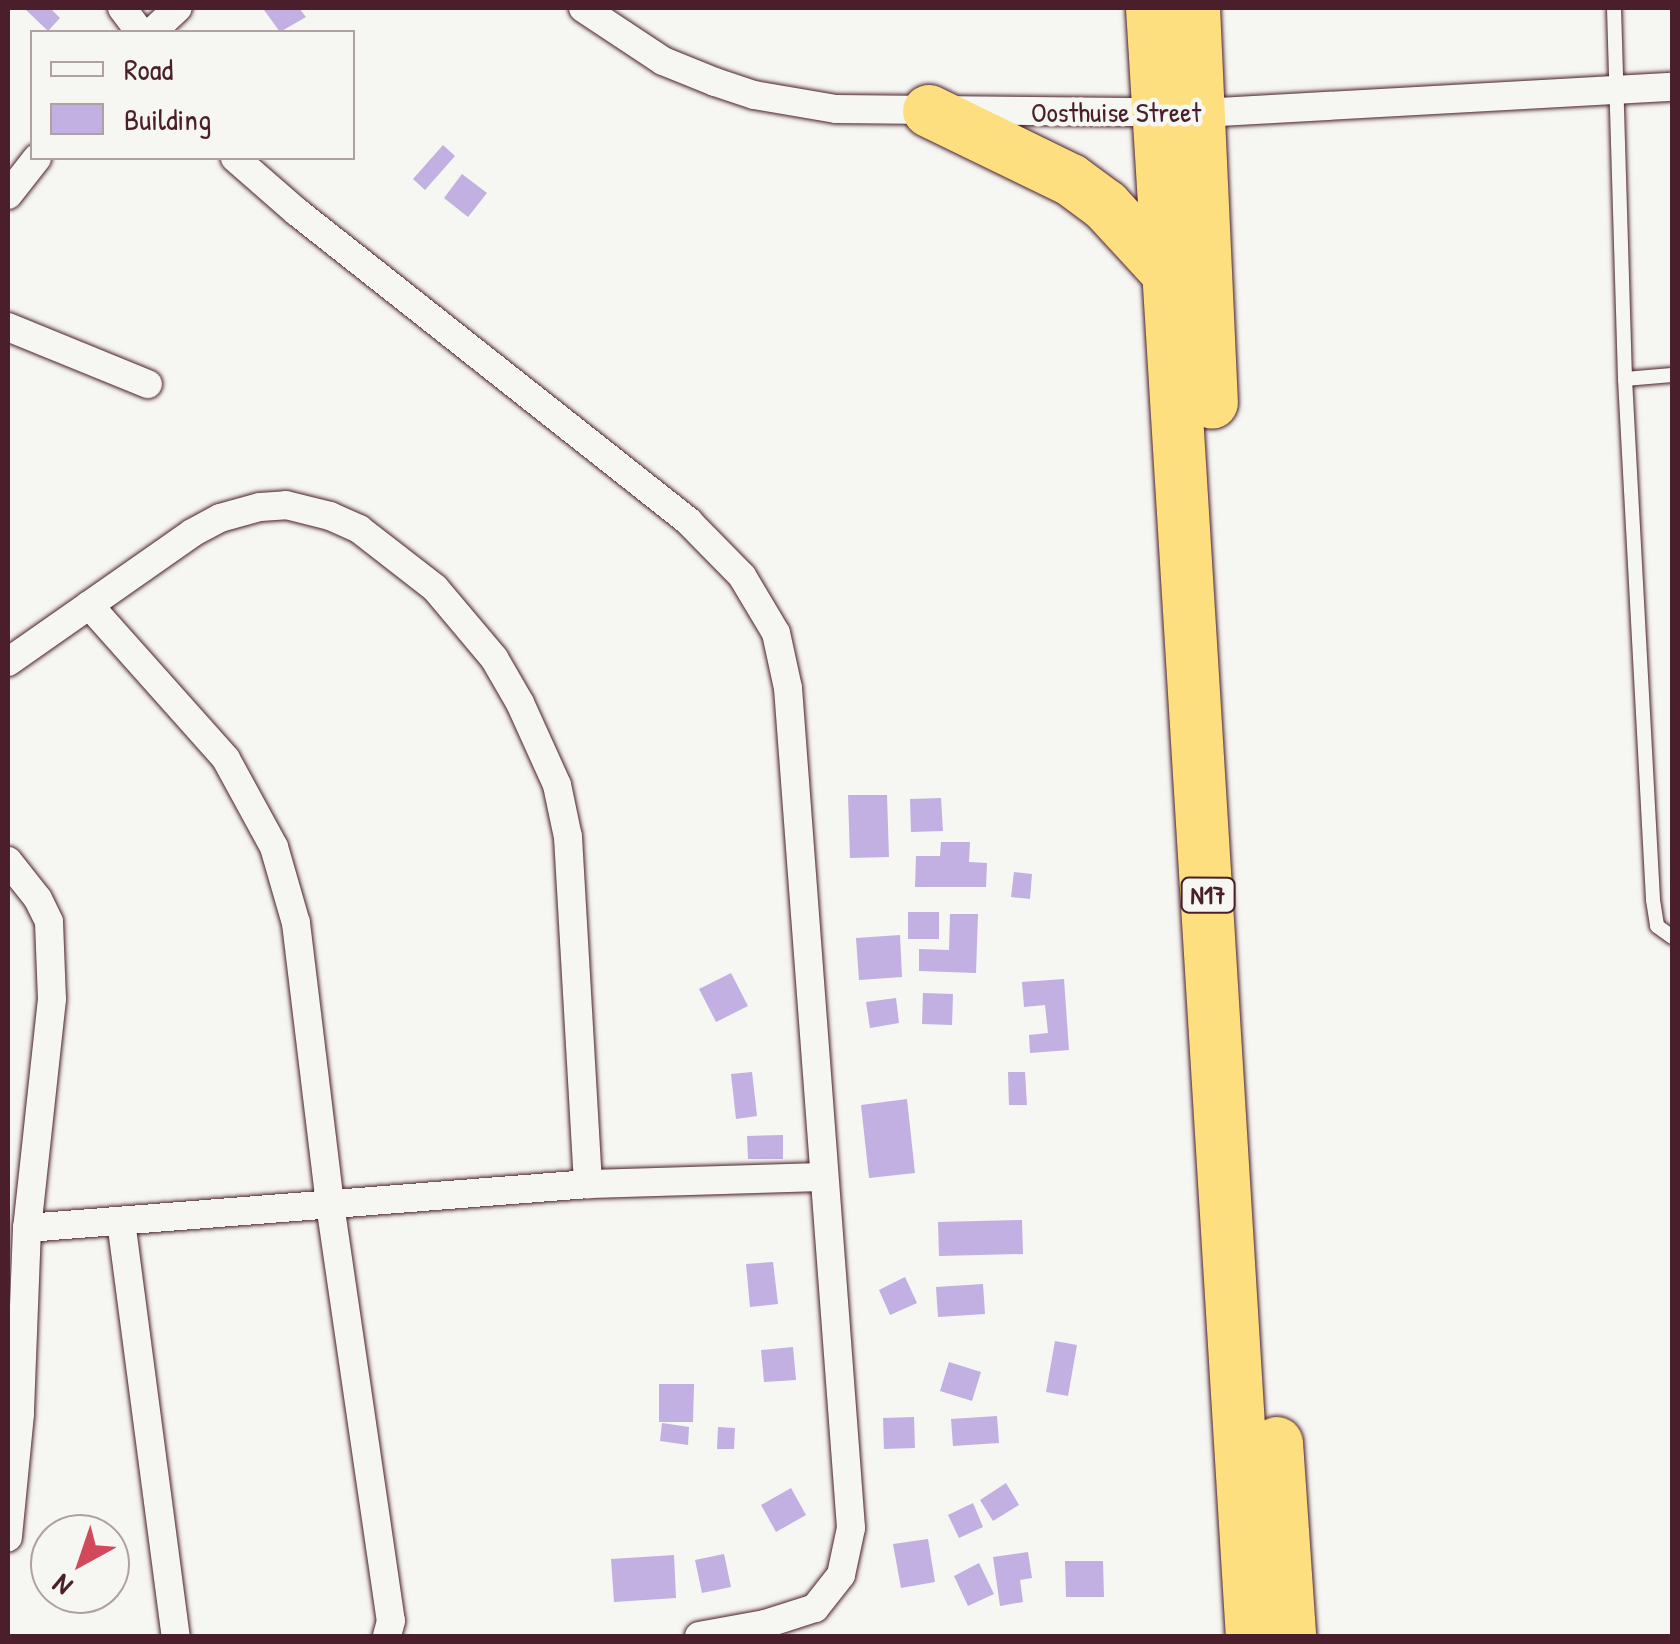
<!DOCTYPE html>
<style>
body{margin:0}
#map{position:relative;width:1680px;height:1644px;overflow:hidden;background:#f6f6f2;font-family:"Patrick Hand",sans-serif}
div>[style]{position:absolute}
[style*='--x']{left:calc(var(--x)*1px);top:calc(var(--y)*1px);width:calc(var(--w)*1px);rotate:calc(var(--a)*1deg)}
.building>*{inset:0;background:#c1b0e1}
.roads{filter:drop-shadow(0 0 2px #4a1f2b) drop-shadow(0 0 2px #4a1f2b)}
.lane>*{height:14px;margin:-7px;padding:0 7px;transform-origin:7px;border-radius:7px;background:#f6f6f2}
.street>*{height:28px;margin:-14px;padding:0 14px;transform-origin:14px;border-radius:14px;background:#f6f6f2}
.highway>*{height:52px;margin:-26px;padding:0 26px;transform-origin:26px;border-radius:26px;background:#fedf80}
span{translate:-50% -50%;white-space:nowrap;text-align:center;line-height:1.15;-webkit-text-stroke:9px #f6f6f2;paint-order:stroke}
.shield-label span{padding:2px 8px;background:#f6f6f2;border:2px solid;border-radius:8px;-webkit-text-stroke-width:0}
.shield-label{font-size:25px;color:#4a1f2b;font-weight:700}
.street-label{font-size:28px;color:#4a1f2b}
.frame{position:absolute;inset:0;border:10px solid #4a1f2b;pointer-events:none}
.legend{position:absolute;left:30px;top:30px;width:325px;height:130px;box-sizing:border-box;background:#f6f6f2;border:2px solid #b1a0a2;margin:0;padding:12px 18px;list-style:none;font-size:30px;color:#4a1f2b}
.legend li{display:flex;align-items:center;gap:20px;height:50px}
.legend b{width:50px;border:2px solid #b1a0a2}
.north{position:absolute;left:30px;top:1514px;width:100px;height:100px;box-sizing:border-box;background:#f6f6f2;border:2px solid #b1a0a2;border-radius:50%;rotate:220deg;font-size:28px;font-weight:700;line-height:40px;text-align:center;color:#4a1f2b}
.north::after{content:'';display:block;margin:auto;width:35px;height:45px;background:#d1495b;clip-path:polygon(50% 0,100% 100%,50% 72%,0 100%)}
</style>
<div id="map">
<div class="building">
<i style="clip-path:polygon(24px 8px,50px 8px,60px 18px,48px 31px)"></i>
<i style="clip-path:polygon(268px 8px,299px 8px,306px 17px,280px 32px,264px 10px)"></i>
<i style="clip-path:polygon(443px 145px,455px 156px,425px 190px,413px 179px)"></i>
<i style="clip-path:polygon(462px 174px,487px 193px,468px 217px,444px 198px)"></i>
<i style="clip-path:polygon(848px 795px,887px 795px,889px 857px,850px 858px)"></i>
<i style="clip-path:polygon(941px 798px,943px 831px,911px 832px,910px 799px)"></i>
<i style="clip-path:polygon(941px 842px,970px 842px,969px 862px,987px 863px,986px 887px,915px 887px,916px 856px,940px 856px)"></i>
<i style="clip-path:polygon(1014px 872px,1032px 874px,1030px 899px,1011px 897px)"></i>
<i style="clip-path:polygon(908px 912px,939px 912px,939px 939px,908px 939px)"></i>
<i style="clip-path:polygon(950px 914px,978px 914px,976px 973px,919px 971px,919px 949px,949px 950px)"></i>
<i style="clip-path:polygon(900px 935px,902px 977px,859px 980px,856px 938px)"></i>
<i style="clip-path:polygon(731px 973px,748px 1006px,716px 1022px,699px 989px)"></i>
<i style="clip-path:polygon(1064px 979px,1069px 1050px,1030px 1053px,1029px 1035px,1048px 1033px,1045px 1005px,1024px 1007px,1022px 982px)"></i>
<i style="clip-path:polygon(923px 993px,953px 994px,952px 1025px,922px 1024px)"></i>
<i style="clip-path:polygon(896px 998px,899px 1023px,870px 1028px,866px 1002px)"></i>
<i style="clip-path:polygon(752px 1072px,757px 1116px,736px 1119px,731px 1074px)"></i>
<i style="clip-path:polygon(1008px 1072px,1025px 1072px,1027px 1105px,1009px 1105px)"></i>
<i style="clip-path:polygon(907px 1099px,915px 1173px,869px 1178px,861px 1105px)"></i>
<i style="clip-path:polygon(783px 1135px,783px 1159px,748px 1159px,747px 1136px)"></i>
<i style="clip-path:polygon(1022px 1220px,1023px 1254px,939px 1256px,938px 1222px)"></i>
<i style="clip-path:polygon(773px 1262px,778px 1304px,750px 1307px,746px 1264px)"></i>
<i style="clip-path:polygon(905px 1277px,917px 1303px,890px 1315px,879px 1290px)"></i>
<i style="clip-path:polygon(983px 1284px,985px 1314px,938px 1317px,936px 1287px)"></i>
<i style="clip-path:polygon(1055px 1341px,1077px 1345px,1068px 1396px,1046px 1392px)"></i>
<i style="clip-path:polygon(793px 1347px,796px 1380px,764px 1382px,761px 1350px)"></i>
<i style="clip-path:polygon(949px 1362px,981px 1372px,972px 1401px,940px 1391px)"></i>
<i style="clip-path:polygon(659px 1384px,694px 1384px,693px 1422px,659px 1422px)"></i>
<i style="clip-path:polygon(997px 1416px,999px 1443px,953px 1446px,951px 1419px)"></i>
<i style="clip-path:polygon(914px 1417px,915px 1448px,884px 1449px,883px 1418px)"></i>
<i style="clip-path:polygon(662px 1423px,689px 1427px,688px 1445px,660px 1441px)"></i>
<i style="clip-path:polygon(718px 1427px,735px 1428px,734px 1449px,717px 1449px)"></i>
<i style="clip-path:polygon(1006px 1483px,1019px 1505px,993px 1521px,980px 1500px)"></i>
<i style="clip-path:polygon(791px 1488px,806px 1515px,776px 1532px,761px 1505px)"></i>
<i style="clip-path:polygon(973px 1503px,983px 1527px,959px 1538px,948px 1515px)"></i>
<i style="clip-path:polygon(928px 1539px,935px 1582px,901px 1588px,893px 1544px)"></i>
<i style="clip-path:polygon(1028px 1552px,1032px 1578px,1020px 1580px,1023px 1602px,1000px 1606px,993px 1557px)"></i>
<i style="clip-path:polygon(724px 1554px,731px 1587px,702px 1593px,695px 1560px)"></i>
<i style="clip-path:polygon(674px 1555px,676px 1598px,614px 1602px,611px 1559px)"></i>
<i style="clip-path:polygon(1065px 1561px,1103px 1561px,1104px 1597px,1066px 1597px)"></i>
<i style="clip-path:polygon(979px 1563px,994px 1594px,968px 1606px,954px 1576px)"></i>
</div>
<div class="roads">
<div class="lane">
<i style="--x:1614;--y:8;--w:371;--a:88.3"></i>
<i style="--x:1625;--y:379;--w:522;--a:86.92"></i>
<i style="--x:1653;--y:900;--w:26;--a:81"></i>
<i style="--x:1657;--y:926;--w:19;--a:36"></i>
<i style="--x:1625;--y:379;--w:47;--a:-4.9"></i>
</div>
<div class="street">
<i style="--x:122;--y:8;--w:30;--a:53"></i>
<i style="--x:583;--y:8;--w:96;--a:33.5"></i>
<i style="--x:663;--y:61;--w:56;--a:22"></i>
<i style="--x:715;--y:82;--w:41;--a:18.4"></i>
<i style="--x:754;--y:95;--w:83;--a:9.7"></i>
<i style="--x:836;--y:109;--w:365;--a:0.6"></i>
<i style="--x:1201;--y:113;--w:472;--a:-3.2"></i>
<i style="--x:152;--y:32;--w:35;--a:-43"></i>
<i style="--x:235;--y:158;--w:82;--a:41.1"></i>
<i style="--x:297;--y:212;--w:500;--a:38.3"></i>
<i style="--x:689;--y:522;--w:76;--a:45.5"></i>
<i style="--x:742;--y:576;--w:66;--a:59.2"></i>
<i style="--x:776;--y:633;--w:56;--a:77.7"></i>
<i style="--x:788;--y:688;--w:842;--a:85.71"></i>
<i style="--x:851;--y:1528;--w:48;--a:102"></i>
<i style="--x:841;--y:1575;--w:42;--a:128.2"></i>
<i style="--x:815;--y:1608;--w:52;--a:162.3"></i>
<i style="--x:765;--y:1624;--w:67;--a:169.7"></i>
<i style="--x:8;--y:195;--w:47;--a:-51.9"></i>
<i style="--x:8;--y:327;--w:151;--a:22.2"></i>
<i style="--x:89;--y:605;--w:206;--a:48.3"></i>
<i style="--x:226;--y:759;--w:100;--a:61.4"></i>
<i style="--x:274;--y:847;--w:79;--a:73.9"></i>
<i style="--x:296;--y:923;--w:283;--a:83.1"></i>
<i style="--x:330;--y:1204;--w:421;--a:81.7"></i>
<i style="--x:391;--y:1621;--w:16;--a:105"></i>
<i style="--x:8;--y:662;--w:225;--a:-35"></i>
<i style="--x:192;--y:533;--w:32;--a:-28"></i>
<i style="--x:220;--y:518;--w:41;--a:-15.4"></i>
<i style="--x:260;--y:507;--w:26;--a:-4"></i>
<i style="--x:286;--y:505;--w:45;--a:14"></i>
<i style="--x:330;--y:516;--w:32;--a:24"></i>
<i style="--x:359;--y:529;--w:96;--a:37.8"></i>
<i style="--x:435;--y:588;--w:92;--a:49.9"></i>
<i style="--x:494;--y:658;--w:52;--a:60"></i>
<i style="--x:520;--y:703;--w:90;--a:65.7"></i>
<i style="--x:557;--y:785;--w:53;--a:78.1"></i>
<i style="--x:568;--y:837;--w:348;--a:86.7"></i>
<i style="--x:8;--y:861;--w:48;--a:51.7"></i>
<i style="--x:38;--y:899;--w:25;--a:64"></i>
<i style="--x:49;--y:922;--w:77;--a:87.8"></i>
<i style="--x:52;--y:999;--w:230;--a:96.2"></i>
<i style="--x:27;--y:1228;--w:186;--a:92.2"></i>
<i style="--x:20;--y:1414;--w:124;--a:95.6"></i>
<i style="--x:121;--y:1221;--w:419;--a:82.5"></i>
<i style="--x:27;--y:1228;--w:563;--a:-4.48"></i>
<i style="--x:588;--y:1184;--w:236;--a:-1.7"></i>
</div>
<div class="highway">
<i style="--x:1152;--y:8;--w:1631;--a:86.49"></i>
<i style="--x:1194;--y:8;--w:395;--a:87.4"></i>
<i style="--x:929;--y:111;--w:158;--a:25.9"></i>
<i style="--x:1071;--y:180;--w:44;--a:36.6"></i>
<i style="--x:1106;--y:206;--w:90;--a:47.3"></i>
<i style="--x:1277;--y:1443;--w:193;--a:86.1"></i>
</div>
</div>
<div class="shield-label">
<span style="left:1208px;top:895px">N17</span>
</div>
<div class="street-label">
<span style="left:1116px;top:112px">Oosthuise Street</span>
</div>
<div class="frame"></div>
<ul class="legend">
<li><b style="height:12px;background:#f6f6f2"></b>Road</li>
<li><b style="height:28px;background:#c1b0e1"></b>Building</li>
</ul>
<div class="north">N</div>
</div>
